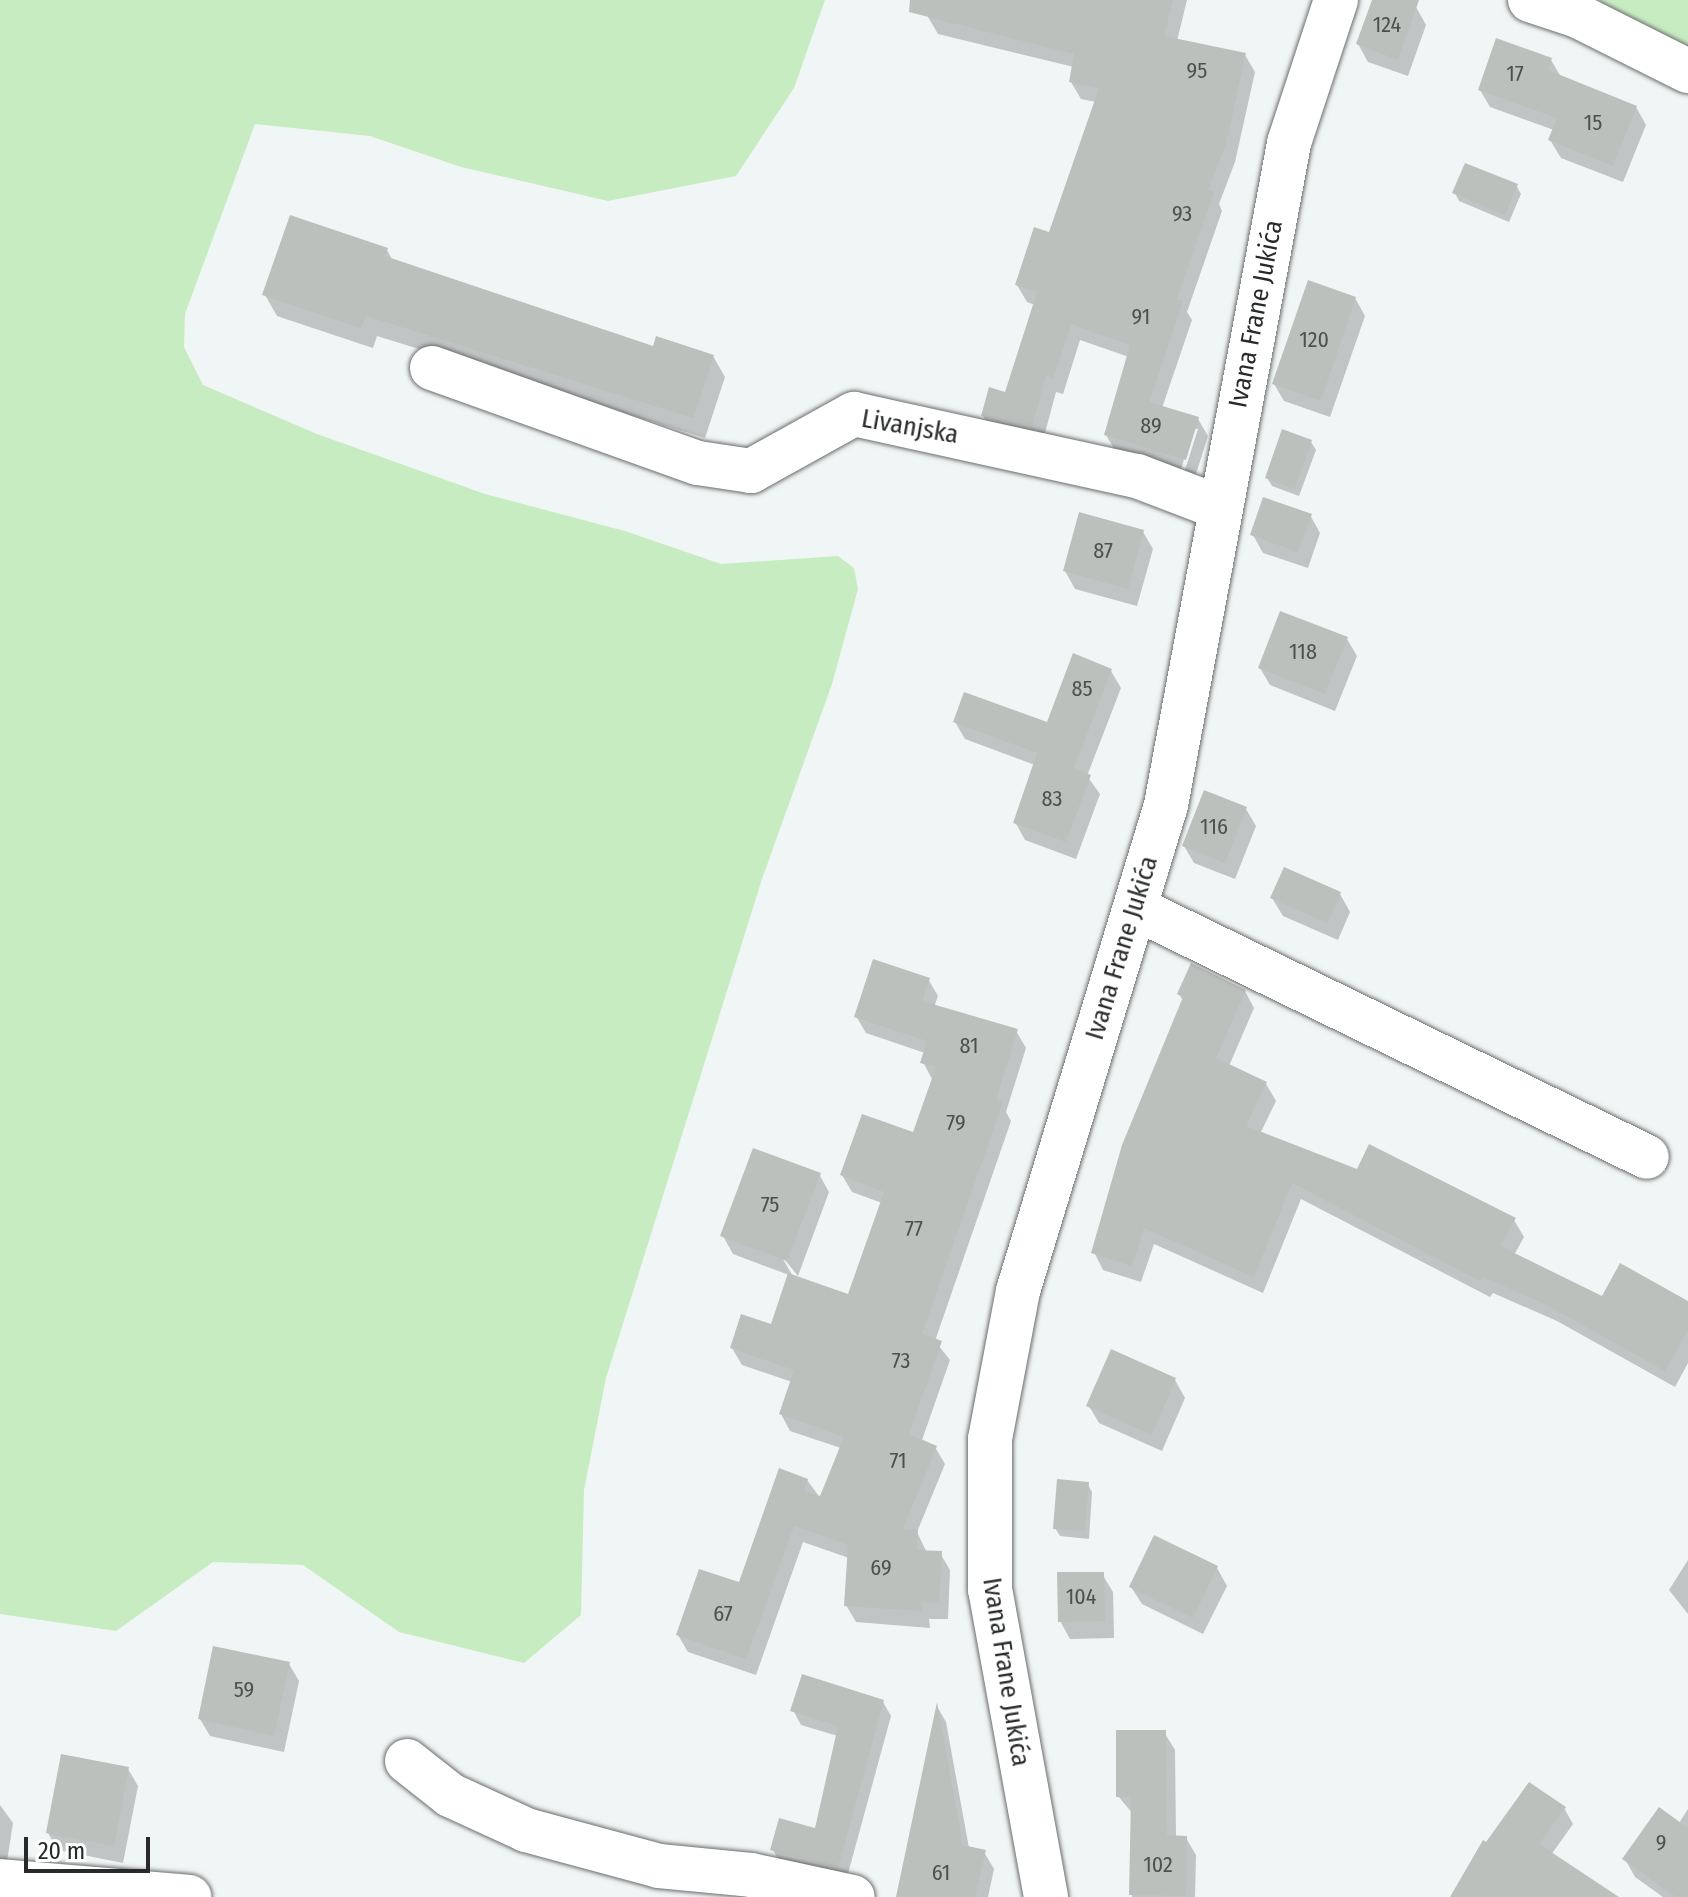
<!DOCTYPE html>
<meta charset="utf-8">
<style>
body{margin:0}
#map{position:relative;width:1688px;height:1897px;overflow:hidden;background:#f0f6f5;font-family:"Fira Sans Condensed",sans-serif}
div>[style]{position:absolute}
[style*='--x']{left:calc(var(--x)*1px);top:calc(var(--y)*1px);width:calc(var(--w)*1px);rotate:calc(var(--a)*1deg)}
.green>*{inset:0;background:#c8ecc2}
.shadow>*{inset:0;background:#0003}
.building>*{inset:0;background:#bbc0bd}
.roads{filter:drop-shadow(0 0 2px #696e6d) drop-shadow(0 0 2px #696e6d)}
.minor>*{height:44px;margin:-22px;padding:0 22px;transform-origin:22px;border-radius:22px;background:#fff}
span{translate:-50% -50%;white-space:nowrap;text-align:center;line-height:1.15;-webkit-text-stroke:7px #fff;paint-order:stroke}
.number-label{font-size:22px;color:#4d504f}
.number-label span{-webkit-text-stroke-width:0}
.street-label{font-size:26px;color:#282a2a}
.scale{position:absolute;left:24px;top:1837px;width:126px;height:36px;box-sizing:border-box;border:4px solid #282a2a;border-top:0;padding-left:10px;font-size:24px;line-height:28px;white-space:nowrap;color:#282a2a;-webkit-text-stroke:6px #fff;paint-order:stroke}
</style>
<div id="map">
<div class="green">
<i style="clip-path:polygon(0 0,825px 0,794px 88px,736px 176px,608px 201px,461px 167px,370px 136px,255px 124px,185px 314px,184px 347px,203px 385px,317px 434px,485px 494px,625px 531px,721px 564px,838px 556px,854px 568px,858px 589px,832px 684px,762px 879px,606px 1378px,584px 1490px,581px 1615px,524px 1663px,399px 1632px,303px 1565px,213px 1562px,116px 1631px,0 1614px)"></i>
<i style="clip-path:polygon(1599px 0,1688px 0,1688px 54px,1615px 15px)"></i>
</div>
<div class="shadow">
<i style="clip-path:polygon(evenodd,933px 0,1187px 0,1177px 41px,1245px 55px,1255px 72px,1235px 162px,1219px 204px,1222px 211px,1187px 312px,1192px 320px,1162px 408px,1198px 419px,1208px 436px,1195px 477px,1116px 452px,1106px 435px,1129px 357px,1080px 340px,1063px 394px,1056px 392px,1042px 444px,993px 433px,983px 416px,1007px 394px,1035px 305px,1027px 302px,1017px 285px,1050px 234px,1096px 102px,1081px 99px,1071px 82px,1074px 67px,938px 34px,928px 17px,933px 0,1193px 429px,1198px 429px,1185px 470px,1181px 469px,1193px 429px)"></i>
<i style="clip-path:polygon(1374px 0,1416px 7px,1426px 25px,1408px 76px,1368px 62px,1358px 44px)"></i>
<i style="clip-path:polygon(1551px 60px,1561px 77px,1636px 107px,1646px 125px,1623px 182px,1561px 158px,1550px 140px,1554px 130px,1490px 107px,1480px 90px)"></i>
<i style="clip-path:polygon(1516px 185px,1521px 194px,1509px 222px,1459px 201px,1455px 193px)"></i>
<i style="clip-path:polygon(387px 250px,393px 261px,654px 349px,713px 356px,725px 377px,705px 438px,377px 336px,373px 348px,277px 316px,265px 295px)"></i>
<i style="clip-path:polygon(1355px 298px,1365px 316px,1330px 417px,1284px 401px,1274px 384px)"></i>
<i style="clip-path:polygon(1311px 442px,1316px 450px,1299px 496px,1272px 486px,1267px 478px)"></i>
<i style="clip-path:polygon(1310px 515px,1320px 533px,1308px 568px,1263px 553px,1253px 535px)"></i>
<i style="clip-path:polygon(1143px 532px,1153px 549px,1137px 606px,1075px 589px,1065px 571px)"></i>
<i style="clip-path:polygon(1347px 639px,1357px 656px,1335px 711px,1270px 685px,1260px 668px)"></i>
<i style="clip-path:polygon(1111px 671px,1121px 688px,1087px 776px,1100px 794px,1076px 859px,1025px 840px,1015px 822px,1035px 765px,965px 739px,955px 722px,1048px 725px)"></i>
<i style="clip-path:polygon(1246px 809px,1256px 826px,1235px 879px,1194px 863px,1184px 846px)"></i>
<i style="clip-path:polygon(1340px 894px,1350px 912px,1338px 940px,1283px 916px,1272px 898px)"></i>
<i style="clip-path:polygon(928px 979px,938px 996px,934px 1007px,1016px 1031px,1026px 1048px,1006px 1112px,1011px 1121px,935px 1341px,950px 1360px,922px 1440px,935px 1447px,945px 1464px,917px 1532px,927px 1553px,940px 1553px,950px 1570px,948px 1619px,929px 1619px,930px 1628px,856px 1622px,846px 1605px,849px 1558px,803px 1542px,756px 1675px,688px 1652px,678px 1635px,740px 1585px,807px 1480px,821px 1499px,841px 1448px,790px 1431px,781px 1414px,792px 1382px,742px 1365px,732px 1348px,772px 1326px,789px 1275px,733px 1254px,723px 1236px,819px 1174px,829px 1192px,798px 1276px,780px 1254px,794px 1278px,850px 1296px,882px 1203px,852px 1192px,842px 1175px,914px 1134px,932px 1079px,923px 1062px,925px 1053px,866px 1033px,856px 1016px)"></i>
<i style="clip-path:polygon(1245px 991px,1254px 1008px,1229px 1066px,1266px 1084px,1276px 1101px,1260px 1134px,1358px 1171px,1514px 1220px,1524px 1237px,1514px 1255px,1602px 1299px,1688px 1303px,1688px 1363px,1675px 1387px,1557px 1321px,1493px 1293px,1490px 1297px,1301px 1199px,1263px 1293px,1154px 1244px,1141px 1282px,1103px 1270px,1094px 1252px,1183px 1001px,1179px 994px)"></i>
<i style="clip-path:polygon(1175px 1380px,1185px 1398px,1162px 1451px,1099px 1423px,1089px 1406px)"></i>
<i style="clip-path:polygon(1087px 1483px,1092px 1492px,1089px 1539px,1060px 1536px,1055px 1528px)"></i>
<i style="clip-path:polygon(1688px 1560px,1688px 1614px,1669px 1590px)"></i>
<i style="clip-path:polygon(1217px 1568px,1227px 1586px,1203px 1634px,1142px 1604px,1131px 1587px)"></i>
<i style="clip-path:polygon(1102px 1574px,1113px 1592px,1114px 1638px,1070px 1639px,1060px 1621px)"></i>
<i style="clip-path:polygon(289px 1664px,299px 1681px,284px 1752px,210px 1736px,200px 1719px)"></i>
<i style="clip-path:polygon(883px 1702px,891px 1716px,846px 1881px,781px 1863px,772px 1849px,817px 1830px,838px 1736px,801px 1725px,793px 1710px)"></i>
<i style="clip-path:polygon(938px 1708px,946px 1722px,969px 1848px,984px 1852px,994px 1869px,988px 1897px,900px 1897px)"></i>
<i style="clip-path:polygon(1164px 1732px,1175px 1750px,1176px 1837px,1186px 1838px,1196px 1855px,1195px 1897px,1132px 1897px,1133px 1814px,1118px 1796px)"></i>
<i style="clip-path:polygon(128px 1769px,138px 1786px,123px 1863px,58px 1850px,48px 1833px)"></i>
<i style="clip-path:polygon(0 1805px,13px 1823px,5px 1874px,0 1873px)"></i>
<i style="clip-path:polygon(1564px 1808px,1573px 1824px,1551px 1855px,1597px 1897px,1462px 1897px,1487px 1845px)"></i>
<i style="clip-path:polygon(1688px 1809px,1688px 1897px,1663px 1897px,1635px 1877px,1625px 1859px,1679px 1823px)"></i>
</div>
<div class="building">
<i style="clip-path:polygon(910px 0,1173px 0,1164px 36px,1246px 53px,1226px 144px,1208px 190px,1214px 192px,1177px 299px,1183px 301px,1149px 402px,1199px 417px,1186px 460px,1104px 435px,1130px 345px,1071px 324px,1053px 378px,1046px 375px,1032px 427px,981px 416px,989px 387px,1005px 392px,1037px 292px,1015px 285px,1034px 227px,1049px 232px,1099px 88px,1069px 82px,1074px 54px,909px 12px)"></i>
<i style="clip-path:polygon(1372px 0,1419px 0,1398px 60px,1356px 44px)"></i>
<i style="clip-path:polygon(1496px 38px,1552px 58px,1548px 70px,1637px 106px,1613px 166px,1548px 140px,1557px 118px,1478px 90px)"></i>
<i style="clip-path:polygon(1465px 163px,1518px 184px,1505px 215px,1452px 193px)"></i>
<i style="clip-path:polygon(290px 215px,388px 248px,385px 256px,653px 346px,656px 336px,714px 355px,693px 418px,366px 316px,361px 328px,262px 295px)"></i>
<i style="clip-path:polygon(1308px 280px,1356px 297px,1321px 401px,1272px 384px)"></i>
<i style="clip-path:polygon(1282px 429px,1312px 440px,1295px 489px,1265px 478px)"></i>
<i style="clip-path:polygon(1263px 497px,1312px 514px,1298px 552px,1250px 535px)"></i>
<i style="clip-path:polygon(1079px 512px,1144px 530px,1128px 589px,1063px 571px)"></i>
<i style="clip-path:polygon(1280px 611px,1348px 637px,1325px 694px,1258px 668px)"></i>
<i style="clip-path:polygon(1073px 653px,1112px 669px,1074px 768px,1091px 775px,1066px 842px,1013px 823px,1037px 753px,953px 722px,964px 692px,1047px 722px)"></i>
<i style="clip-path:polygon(1204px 790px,1247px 807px,1225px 863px,1182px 846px)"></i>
<i style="clip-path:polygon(1284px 867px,1341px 892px,1328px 923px,1270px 898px)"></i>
<i style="clip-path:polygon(873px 959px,930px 978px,922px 1001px,1018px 1029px,996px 1100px,1003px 1102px,922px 1334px,942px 1341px,909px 1434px,937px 1446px,903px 1529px,918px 1530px,917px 1550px,942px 1551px,939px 1603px,920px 1602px,922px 1611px,844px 1606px,848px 1545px,794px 1526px,746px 1659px,676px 1635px,699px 1569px,739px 1582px,779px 1468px,808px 1479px,804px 1491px,820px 1496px,844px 1437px,779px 1414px,794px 1370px,730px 1348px,741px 1314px,771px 1324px,788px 1273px,848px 1294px,884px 1192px,840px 1175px,862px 1114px,913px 1132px,936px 1067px,920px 1063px,927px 1041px,854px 1017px)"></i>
<i style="clip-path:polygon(1191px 963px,1246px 990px,1216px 1058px,1267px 1082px,1246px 1126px,1357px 1169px,1369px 1144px,1516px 1218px,1500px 1246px,1602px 1296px,1620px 1263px,1688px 1301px,1688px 1330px,1665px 1371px,1545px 1304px,1483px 1277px,1480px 1281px,1292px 1183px,1254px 1277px,1144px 1228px,1132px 1266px,1091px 1253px,1122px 1145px,1183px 997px,1177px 994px)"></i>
<i style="clip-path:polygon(753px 1148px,821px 1173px,787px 1261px,720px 1236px)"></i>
<i style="clip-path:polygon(1111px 1349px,1176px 1378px,1152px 1435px,1086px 1406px)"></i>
<i style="clip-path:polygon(1057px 1479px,1089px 1482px,1085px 1531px,1053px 1529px)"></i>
<i style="clip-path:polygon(1154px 1535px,1218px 1566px,1193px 1618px,1129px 1587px)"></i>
<i style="clip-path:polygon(1057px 1572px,1104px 1572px,1105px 1621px,1058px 1622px)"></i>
<i style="clip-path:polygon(213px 1646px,290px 1662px,274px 1736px,198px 1719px)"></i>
<i style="clip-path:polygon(802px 1674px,884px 1700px,838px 1868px,770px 1850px,779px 1818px,815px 1828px,838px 1726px,790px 1711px)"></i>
<i style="clip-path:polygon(937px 1702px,963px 1845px,986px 1850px,975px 1897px,896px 1897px)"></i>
<i style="clip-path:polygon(1116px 1730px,1166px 1730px,1167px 1835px,1187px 1836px,1186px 1896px,1129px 1895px,1131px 1797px,1116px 1797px)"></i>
<i style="clip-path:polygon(61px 1754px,129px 1767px,114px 1846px,46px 1833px)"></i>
<i style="clip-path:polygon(1529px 1782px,1566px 1807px,1539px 1844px,1619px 1897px,1450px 1897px,1483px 1840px,1486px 1842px)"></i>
<i style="clip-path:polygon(1659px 1807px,1688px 1828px,1688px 1897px,1676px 1897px,1622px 1859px)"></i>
</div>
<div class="roads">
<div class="minor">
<i style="--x:1530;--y:0;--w:51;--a:18.4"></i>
<i style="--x:1578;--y:16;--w:123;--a:26.6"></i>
<i style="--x:432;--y:368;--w:282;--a:19.7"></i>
<i style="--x:698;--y:463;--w:54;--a:8.6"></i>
<i style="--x:751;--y:471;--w:118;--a:-29"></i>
<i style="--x:854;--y:414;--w:290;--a:12.4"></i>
<i style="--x:1137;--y:476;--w:87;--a:20.9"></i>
<i style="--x:1135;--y:908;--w:569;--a:25.93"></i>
<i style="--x:407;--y:1761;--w:55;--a:38.3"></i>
<i style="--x:450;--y:1795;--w:84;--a:24.7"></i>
<i style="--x:526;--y:1830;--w:138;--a:15.1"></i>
<i style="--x:659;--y:1866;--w:92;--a:5.6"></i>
<i style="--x:751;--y:1875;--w:104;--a:12.2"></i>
<i style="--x:0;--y:1881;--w:190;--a:4.8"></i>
<i style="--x:1046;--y:1897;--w:312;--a:-100.3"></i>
<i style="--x:990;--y:1590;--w:151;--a:-90"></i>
<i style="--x:990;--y:1439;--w:151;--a:-79.3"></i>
<i style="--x:1018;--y:1291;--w:508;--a:-73.06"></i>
<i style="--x:1166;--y:805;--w:673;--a:-79.47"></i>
<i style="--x:1289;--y:143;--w:151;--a:-71.8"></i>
</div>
</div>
<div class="number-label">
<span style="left:1387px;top:25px">124</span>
<span style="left:1197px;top:71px">95</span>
<span style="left:1515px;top:74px">17</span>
<span style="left:1593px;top:123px">15</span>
<span style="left:1182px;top:214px">93</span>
<span style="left:1141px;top:317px">91</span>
<span style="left:1314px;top:340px">120</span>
<span style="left:1151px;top:426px">89</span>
<span style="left:1103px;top:551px">87</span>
<span style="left:1303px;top:652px">118</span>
<span style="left:1082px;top:689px">85</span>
<span style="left:1052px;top:799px">83</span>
<span style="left:1214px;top:827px">116</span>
<span style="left:969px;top:1046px">81</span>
<span style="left:956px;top:1123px">79</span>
<span style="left:770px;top:1205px">75</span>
<span style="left:914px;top:1229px">77</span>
<span style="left:901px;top:1361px">73</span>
<span style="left:898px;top:1461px">71</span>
<span style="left:881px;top:1568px">69</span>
<span style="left:1081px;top:1597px">104</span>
<span style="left:723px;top:1614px">67</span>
<span style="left:244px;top:1690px">59</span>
<span style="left:1661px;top:1843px">9</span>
<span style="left:1158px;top:1865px">102</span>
<span style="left:941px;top:1873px">61</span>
</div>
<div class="street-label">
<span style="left:1256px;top:314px;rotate:-79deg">Ivana Frane Jukića</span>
<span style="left:910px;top:427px;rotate:10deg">Livanjska</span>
<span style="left:1122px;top:948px;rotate:-73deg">Ivana Frane Jukića</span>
<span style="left:1006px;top:1672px;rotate:81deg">Ivana Frane Jukića</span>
</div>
<div class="scale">20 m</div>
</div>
